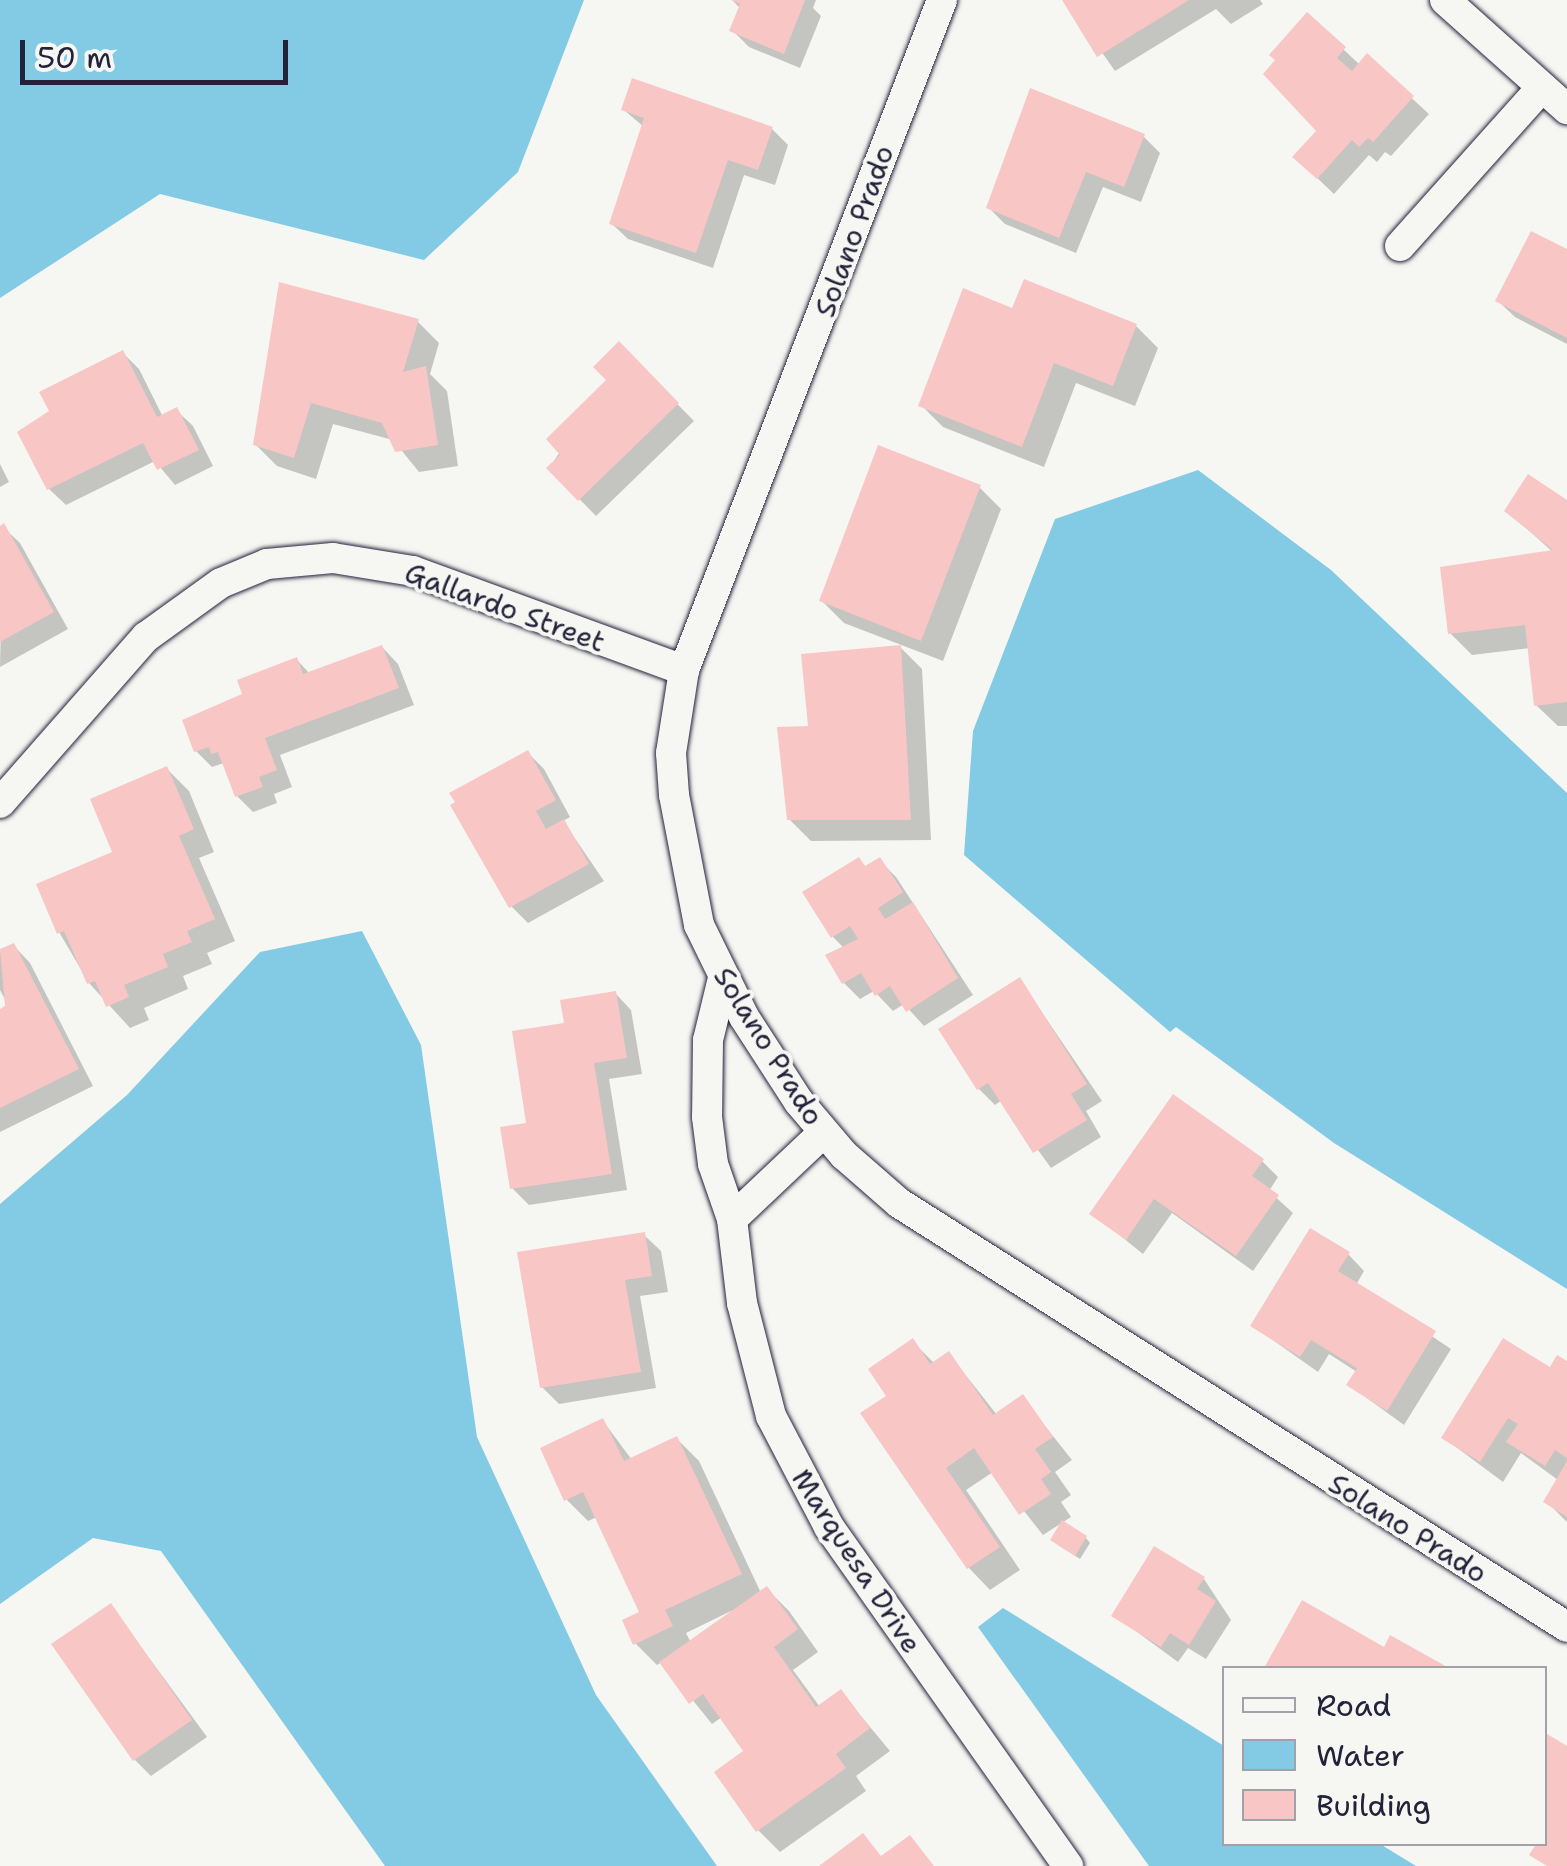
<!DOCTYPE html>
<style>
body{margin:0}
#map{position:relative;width:1567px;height:1866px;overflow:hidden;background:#f6f6f2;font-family:"Shantell Sans",sans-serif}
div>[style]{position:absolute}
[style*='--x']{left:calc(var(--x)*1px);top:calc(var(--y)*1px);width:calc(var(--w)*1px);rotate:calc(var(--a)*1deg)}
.water>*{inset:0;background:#83cbe4}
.shadow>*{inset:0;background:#0003}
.building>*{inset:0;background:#f8c7c5}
.roads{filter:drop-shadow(0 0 2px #22223b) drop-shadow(0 0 2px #22223b)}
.street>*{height:30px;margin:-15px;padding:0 15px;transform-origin:15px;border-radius:15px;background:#f6f6f2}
span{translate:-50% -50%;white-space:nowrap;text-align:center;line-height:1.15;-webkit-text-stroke:8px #f6f6f2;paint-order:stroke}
.street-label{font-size:28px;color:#22223b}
.legend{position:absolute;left:1222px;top:1666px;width:325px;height:180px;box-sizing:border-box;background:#f6f6f2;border:2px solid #a1a1a9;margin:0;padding:12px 18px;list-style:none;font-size:30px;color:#22223b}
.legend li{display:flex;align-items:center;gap:20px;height:50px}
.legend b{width:50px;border:2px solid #a1a1a9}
.scale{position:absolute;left:20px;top:40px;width:268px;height:45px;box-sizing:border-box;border:5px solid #22223b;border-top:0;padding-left:12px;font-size:30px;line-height:35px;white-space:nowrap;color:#22223b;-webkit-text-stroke:8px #f6f6f2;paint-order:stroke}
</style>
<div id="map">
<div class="water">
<i style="clip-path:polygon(0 0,584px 0,518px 172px,424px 260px,160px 194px,0 298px)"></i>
<i style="clip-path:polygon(1198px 470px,1331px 570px,1567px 793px,1567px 1289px,1334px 1143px,1176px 1027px,1170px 1032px,964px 855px,973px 731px,1055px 519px)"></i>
<i style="clip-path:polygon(362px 931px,421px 1045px,477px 1437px,596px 1695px,717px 1866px,385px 1866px,161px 1551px,93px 1538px,0 1604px,0 1204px,127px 1095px,260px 952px)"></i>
<i style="clip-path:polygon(1003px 1608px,1224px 1746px,1224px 1844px,1380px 1844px,1416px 1866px,1149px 1866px,978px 1627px)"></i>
</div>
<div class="shadow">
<i style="clip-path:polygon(732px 0,816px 0,813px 8px,821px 16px,800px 68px,749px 47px,732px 30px,741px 9px)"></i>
<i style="clip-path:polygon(1065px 0,1260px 0,1263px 4px,1231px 24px,1216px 9px,1115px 71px)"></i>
<i style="clip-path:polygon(1308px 16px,1360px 65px,1367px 57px,1429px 114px,1391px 156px,1385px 152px,1377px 162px,1369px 155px,1334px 194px,1312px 173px,1319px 131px)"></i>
<i style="clip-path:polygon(624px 110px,772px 129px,788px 145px,775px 185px,744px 175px,713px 268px,628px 239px,611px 223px,644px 127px)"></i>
<i style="clip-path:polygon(1144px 137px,1160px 153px,1141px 202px,1103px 187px,1076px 253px,1005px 224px,989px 208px)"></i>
<i style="clip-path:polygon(1567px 252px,1567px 344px,1515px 317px,1498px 301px)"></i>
<i style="clip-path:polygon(1013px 311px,1136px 326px,1158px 348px,1135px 406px,1076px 383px,1044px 467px,943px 427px,921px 405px)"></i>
<i style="clip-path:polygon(417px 321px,439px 343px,430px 374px,447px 391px,458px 466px,419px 472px,393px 440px,333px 424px,316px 479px,277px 466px,255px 444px)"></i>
<i style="clip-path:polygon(619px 345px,694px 421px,596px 516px,549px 468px,609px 380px)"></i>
<i style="clip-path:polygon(123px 353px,139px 369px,163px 417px,176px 410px,193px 426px,213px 466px,175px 485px,155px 461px,66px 505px,49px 489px,52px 412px)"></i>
<i style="clip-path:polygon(0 464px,9px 482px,0 487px)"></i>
<i style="clip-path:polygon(979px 487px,1001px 509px,943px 661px,844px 623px,822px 601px)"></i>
<i style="clip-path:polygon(1567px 503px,1567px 726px,1558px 726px,1536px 705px,1530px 648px,1472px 655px,1450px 633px,1554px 553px,1507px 511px)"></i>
<i style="clip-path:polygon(3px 527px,20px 543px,68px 629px,0 667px)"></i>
<i style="clip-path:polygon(382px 647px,398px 664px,414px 705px,280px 755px,292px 787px,274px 794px,277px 803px,253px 812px,237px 796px,224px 763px,212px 767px,196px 751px,246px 696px,297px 660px,310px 674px)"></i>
<i style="clip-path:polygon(900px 647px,922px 669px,931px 840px,811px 841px,789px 819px)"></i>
<i style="clip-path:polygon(528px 753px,544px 769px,570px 817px,563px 821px,604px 881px,528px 923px,511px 906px)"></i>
<i style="clip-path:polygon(167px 769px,189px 791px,214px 852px,199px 858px,235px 941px,207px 953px,212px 964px,183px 976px,188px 989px,144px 1008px,149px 1020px,130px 1028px,89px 983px,59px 932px)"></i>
<i style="clip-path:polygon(859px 860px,867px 868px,879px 860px,896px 877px,973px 995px,924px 1026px,904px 1004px,893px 1011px,874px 991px,860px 999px,844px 983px,844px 948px,833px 937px)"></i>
<i style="clip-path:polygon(14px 946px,30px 963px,93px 1086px,0 1132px,0 1012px,9px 1007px,0 990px,0 952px)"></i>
<i style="clip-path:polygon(1020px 980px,1102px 1101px,1086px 1111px,1101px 1137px,1051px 1168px,1002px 1100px,995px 1105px,979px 1089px,942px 1029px)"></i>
<i style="clip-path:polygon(615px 993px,631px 1010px,642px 1074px,609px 1079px,627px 1190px,529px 1205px,512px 1188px,567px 1025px)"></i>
<i style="clip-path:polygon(1262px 1161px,1278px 1177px,1269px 1191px,1293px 1213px,1253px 1271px,1172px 1213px,1143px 1254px,1092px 1213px)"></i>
<i style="clip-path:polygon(644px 1235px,661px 1251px,668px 1292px,640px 1296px,656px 1388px,559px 1404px,542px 1387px)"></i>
<i style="clip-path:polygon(1348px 1254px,1364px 1271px,1356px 1285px,1451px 1349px,1404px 1425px,1349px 1385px,1357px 1372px,1329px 1354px,1318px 1372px,1253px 1326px)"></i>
<i style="clip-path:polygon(913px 1342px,935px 1364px,949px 1354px,997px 1415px,1022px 1397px,1072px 1460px,1055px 1472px,1071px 1495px,1061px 1502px,1071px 1517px,1043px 1535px,993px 1472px,966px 1490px,1020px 1570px,990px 1590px,969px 1568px,890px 1396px)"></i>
<i style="clip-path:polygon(1567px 1364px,1567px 1522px,1546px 1501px,1558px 1480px,1521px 1453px,1503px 1482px,1444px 1438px)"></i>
<i style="clip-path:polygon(evenodd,603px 1421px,632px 1460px,677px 1439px,699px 1461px,761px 1593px,767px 1589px,789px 1611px,818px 1652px,793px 1670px,820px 1707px,841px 1692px,890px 1751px,856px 1776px,866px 1791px,780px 1852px,758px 1830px,747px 1752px,722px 1717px,712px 1724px,662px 1662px,657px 1665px,635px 1643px,643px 1613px,597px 1517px,588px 1521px,566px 1499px,603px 1421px,731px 1611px,732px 1614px,691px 1643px,686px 1633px,731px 1611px)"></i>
<i style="clip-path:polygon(1086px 1538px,1090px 1543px,1080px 1559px,1058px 1545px)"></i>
<i style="clip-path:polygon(1204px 1579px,1231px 1620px,1206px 1659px,1188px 1648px,1178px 1662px,1114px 1615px)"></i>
<i style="clip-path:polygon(1303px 1604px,1385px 1650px,1391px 1639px,1444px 1668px,1267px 1668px)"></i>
<i style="clip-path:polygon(111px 1606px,207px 1737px,151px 1776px,134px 1759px)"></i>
</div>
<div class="building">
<i style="clip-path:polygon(731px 0,805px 0,784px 54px,729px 31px,740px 4px)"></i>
<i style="clip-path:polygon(1062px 0,1189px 0,1097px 57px)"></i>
<i style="clip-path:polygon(1307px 12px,1346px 47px,1337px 58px,1352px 71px,1367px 53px,1414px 96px,1373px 142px,1368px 138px,1359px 147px,1352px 140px,1317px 179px,1292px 157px,1316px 131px,1263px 74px,1275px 60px,1269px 55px)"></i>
<i style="clip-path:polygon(632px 78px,773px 127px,758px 170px,728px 160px,696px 253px,609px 224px,644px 118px,621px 110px)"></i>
<i style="clip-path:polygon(1030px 88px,1145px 134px,1124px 187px,1086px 172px,1059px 238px,986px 208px)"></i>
<i style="clip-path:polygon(1531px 231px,1567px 249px,1567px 338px,1495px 301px)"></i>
<i style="clip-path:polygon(1024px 279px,1137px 324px,1113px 386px,1054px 363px,1022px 447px,918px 406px,963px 288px,1012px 308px)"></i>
<i style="clip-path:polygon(279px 282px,419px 319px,403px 372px,426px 366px,438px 445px,395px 452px,382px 423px,311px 403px,294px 458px,253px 445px)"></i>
<i style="clip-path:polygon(619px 341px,679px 403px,578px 501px,546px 468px,560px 455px,546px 439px,606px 380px,593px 367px)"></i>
<i style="clip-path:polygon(123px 350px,157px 417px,177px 407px,199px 450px,157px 470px,143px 443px,47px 490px,17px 432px,49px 411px,39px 392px)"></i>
<i style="clip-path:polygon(878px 445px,981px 485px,921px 641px,819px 601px)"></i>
<i style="clip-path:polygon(1528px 474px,1567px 500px,1567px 702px,1534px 706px,1525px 625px,1448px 634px,1440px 567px,1553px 550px,1504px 511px)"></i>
<i style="clip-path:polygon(4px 523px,54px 612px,0 642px,0 526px)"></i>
<i style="clip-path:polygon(382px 645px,399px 688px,265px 738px,277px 770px,259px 777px,263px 787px,235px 797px,218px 752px,211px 754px,209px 747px,194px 752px,182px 720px,242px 694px,237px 680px,297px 657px,303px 674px)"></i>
<i style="clip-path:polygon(901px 645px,911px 820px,787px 820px,777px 727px,808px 726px,801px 654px)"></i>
<i style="clip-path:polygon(528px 750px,556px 800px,536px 811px,546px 829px,564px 819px,589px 864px,509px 908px,450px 805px,455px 802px,449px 793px)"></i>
<i style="clip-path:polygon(167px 766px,194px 829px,179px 836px,215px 919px,187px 931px,192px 942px,163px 954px,168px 967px,124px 985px,129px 997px,106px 1007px,95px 981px,87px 984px,64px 931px,57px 934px,36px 884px,112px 852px,90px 799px)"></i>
<i style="clip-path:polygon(859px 857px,865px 866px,880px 857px,903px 892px,878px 908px,885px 919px,913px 902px,958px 978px,906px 1012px,890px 986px,875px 996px,861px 973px,842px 984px,825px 955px,858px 939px,850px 926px,831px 938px,802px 892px)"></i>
<i style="clip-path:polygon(14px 943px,79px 1069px,0 1108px,0 1009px,5px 1006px,0 949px)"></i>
<i style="clip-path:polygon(1020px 977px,1087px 1084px,1071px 1094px,1087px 1120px,1033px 1153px,988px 1083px,977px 1090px,938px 1029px)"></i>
<i style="clip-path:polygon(616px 991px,627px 1058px,594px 1063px,612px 1174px,510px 1189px,500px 1127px,526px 1123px,512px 1031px,564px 1023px,560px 1000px)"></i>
<i style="clip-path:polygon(1173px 1094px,1264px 1159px,1252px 1176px,1279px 1195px,1236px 1256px,1154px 1199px,1126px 1240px,1089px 1214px)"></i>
<i style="clip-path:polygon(1310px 1228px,1350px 1252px,1338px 1271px,1436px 1331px,1387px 1411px,1346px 1385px,1357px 1368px,1311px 1340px,1300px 1357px,1250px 1326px)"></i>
<i style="clip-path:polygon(645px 1232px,652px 1276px,625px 1280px,641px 1372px,540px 1388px,517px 1252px)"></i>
<i style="clip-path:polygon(913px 1338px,930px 1364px,949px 1351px,993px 1415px,1023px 1394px,1053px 1437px,1035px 1449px,1051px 1472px,1041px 1479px,1051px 1494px,1019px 1515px,974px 1448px,946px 1468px,1000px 1547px,967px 1569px,860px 1413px,886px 1396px,868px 1369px)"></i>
<i style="clip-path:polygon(1503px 1338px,1550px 1367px,1557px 1355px,1567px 1361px,1567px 1458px,1555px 1450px,1545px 1466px,1506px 1442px,1518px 1424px,1508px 1418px,1480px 1462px,1441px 1438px)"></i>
<i style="clip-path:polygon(603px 1418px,624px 1461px,677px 1436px,742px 1574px,665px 1610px,673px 1626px,633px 1645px,622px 1620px,639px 1612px,583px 1492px,564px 1501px,540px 1448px)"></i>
<i style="clip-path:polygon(1567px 1461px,1567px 1517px,1543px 1502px)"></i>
<i style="clip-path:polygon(1062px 1520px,1087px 1536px,1075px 1556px,1050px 1540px)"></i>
<i style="clip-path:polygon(1154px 1546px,1205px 1577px,1197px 1589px,1216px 1601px,1189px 1645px,1170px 1633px,1161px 1647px,1111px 1616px)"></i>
<i style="clip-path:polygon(767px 1586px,798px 1629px,774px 1647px,816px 1707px,841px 1689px,870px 1728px,836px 1754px,846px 1768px,756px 1832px,714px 1772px,743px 1751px,703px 1694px,689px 1704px,659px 1662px)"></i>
<i style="clip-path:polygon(1302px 1600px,1384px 1647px,1390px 1635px,1449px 1668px,1264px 1668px)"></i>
<i style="clip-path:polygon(111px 1603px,192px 1720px,133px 1761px,51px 1644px)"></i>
<i style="clip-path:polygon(1544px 1732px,1567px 1746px,1567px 1866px,1547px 1866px,1529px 1855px,1536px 1844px,1544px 1844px)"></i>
<i style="clip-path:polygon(863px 1833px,881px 1856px,910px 1835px,934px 1866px,819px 1866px)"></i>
</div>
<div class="roads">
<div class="street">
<i style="--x:942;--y:0;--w:718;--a:111.06"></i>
<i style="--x:684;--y:670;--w:84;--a:98.9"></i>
<i style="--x:671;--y:753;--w:42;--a:85.9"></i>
<i style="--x:674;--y:795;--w:132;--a:79.1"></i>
<i style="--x:699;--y:925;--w:102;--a:63.9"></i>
<i style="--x:744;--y:1017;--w:101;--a:57.1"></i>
<i style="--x:799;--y:1102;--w:70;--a:49.7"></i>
<i style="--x:844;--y:1155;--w:73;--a:41.1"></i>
<i style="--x:899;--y:1203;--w:791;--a:32.4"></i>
<i style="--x:1445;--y:0;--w:164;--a:41.8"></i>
<i style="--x:1400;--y:246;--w:213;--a:-48.2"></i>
<i style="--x:0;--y:803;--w:221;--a:-48.7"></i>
<i style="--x:146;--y:637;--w:92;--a:-35.8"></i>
<i style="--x:221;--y:583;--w:50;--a:-22.4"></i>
<i style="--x:267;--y:564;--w:66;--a:-5.2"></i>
<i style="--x:333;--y:558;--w:81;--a:9.2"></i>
<i style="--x:413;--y:571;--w:289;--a:20.1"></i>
<i style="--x:723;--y:978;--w:64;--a:103.6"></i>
<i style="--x:708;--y:1040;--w:77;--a:90.7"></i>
<i style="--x:707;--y:1117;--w:47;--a:82.7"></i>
<i style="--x:713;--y:1164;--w:58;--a:70.9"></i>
<i style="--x:732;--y:1219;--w:85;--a:83.2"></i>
<i style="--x:742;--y:1303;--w:117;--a:75.6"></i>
<i style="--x:771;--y:1416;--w:125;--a:62.4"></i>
<i style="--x:829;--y:1527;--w:415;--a:54.8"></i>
<i style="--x:732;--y:1219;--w:125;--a:-43.4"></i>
</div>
</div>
<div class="street-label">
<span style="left:854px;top:231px;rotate:-70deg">Solano Prado</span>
<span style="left:505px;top:607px;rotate:20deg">Gallardo Street</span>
<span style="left:769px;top:1046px;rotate:58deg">Solano Prado</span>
<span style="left:1408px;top:1528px;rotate:32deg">Solano Prado</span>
<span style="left:857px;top:1561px;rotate:57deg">Marquesa Drive</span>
</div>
<ul class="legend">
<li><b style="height:12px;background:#f6f6f2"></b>Road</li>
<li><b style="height:28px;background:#83cbe4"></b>Water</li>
<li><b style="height:28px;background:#f8c7c5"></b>Building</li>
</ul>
<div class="scale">50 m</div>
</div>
